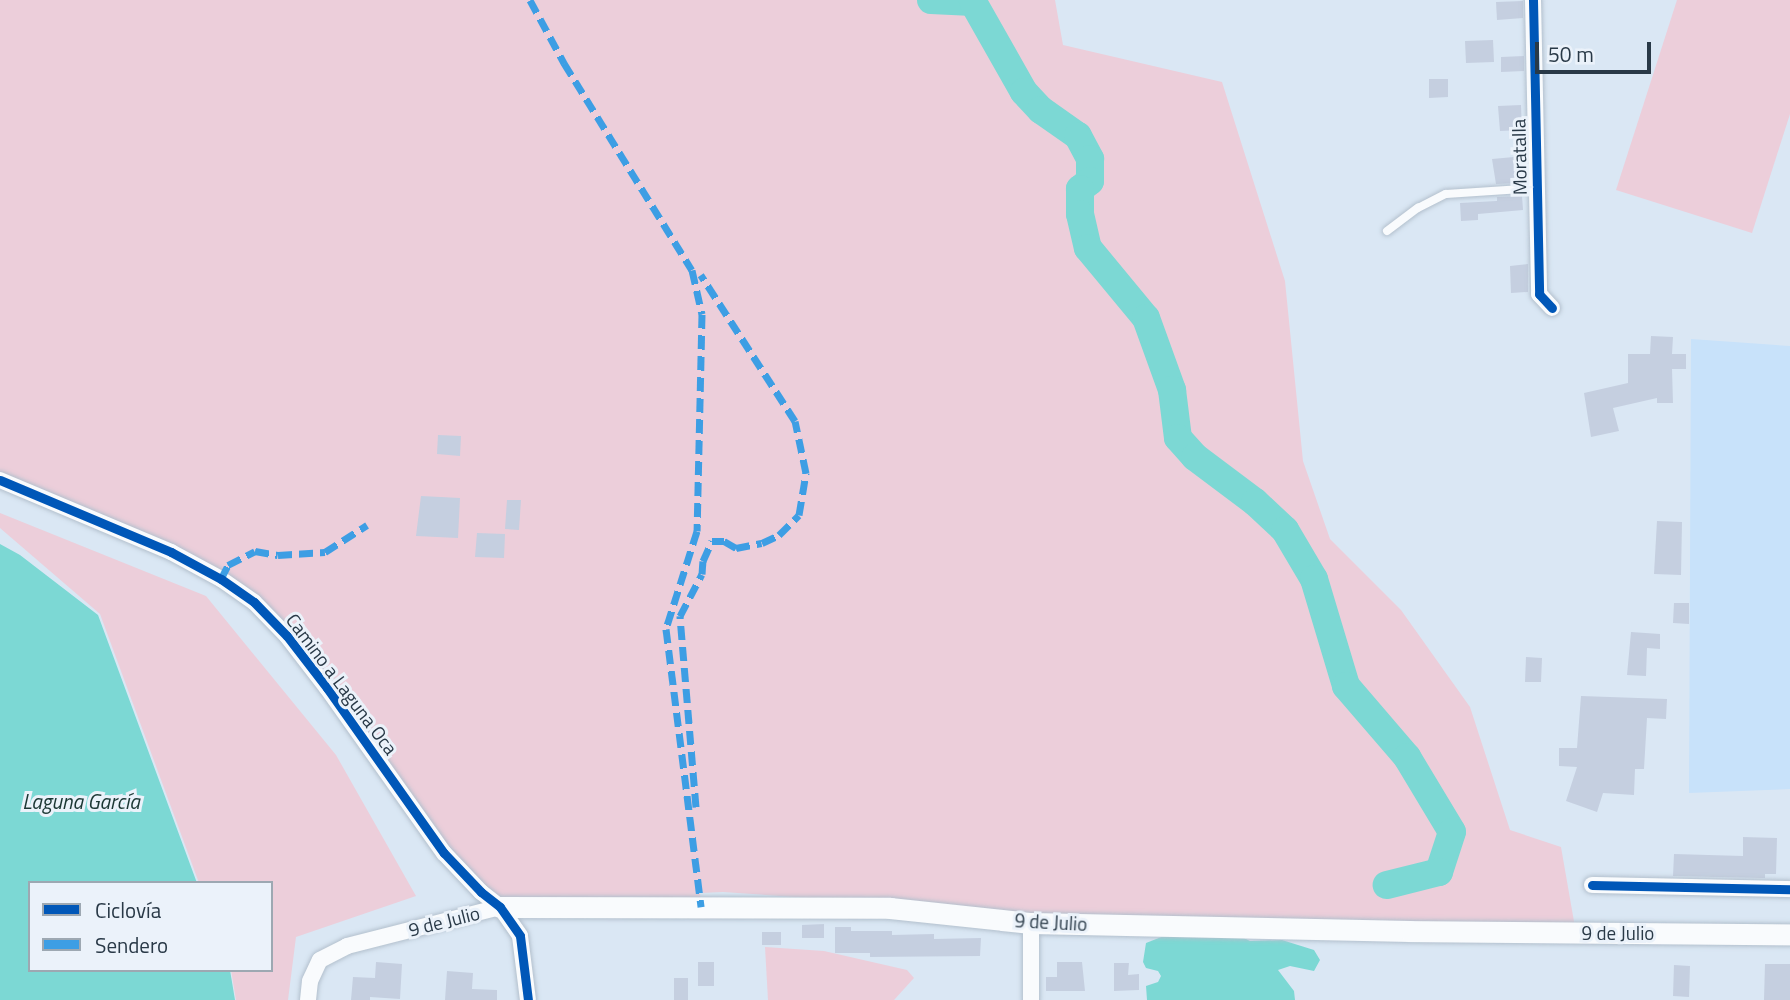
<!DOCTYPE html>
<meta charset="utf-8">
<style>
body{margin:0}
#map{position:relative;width:1790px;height:1000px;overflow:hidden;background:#dae7f4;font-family:"Titillium Web",sans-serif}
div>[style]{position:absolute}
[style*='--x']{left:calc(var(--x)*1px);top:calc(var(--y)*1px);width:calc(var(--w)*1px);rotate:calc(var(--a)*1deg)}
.built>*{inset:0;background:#c8e2fa}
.green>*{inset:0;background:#ecceda}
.water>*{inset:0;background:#7cd8d4}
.river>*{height:28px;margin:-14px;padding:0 14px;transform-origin:14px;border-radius:14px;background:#7cd8d4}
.building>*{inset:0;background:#c5cfe0}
.roads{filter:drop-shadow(0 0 2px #b3c0cd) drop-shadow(0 0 2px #b3c0cd)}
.lane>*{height:8px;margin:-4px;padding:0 4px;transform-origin:4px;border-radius:4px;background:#f9fbfd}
.street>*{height:16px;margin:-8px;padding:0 8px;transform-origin:8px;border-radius:8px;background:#f9fbfd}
.secondary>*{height:21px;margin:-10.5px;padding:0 10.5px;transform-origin:10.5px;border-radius:10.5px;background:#f9fbfd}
.quiet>*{height:7px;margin-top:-3.5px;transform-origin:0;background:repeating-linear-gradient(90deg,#3d9ee4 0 14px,transparent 0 21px)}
.cycleway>*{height:9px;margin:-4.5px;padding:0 4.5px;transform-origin:4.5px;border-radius:4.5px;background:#0057b8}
span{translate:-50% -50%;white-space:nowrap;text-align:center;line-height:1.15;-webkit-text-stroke:6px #ebf2fa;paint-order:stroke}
.street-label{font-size:19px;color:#293947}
.water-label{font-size:21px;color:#1b3734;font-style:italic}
.legend{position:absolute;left:28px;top:881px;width:245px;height:91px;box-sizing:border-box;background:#ebf2fa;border:2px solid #9da8b2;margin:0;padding:9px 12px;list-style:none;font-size:21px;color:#293947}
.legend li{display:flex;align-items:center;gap:14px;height:35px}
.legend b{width:35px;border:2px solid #9da8b2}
.scale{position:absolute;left:1535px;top:42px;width:116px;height:32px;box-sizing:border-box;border:4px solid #293947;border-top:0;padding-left:9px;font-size:21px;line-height:24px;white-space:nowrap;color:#293947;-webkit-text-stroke:5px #ebf2fa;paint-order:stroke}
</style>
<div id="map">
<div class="built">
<i style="clip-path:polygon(1691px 339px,1790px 346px,1790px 789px,1689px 793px)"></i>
</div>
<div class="green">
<i style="clip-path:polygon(0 0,1055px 0,1063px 45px,1222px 82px,1285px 281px,1303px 461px,1330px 539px,1401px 610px,1470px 707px,1510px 830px,1561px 847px,1576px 933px,1025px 913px,723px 892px,700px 893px,701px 907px,500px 907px,481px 892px,327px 688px,221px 579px,0 480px)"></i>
<i style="clip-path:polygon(1677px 0,1790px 0,1790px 114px,1752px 233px,1616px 190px)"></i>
<i style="clip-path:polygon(0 513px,206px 596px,336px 755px,416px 896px,296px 937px,288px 1000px,236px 1000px,231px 970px,271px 970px,271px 883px,199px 883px,100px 614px,0 528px)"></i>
<i style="clip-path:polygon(765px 947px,824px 951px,907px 970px,914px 978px,894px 1000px,768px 1000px)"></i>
</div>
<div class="water">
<i style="clip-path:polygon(0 544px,20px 555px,98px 615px,197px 883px,30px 883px,30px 970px,230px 970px,235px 1000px,0 1000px)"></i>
<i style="clip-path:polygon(1174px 932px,1238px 935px,1250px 941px,1282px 940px,1314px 950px,1320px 960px,1314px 971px,1290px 966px,1278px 970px,1294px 991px,1295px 1000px,1147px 1000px,1146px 986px,1158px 982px,1161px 976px,1158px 971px,1146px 968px,1143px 962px,1146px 943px)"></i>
</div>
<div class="river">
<i style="--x:931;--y:0;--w:42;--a:2.7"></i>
<i style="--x:973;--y:2;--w:103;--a:60.5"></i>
<i style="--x:1024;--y:92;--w:25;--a:47"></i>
<i style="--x:1041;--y:110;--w:45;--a:35.1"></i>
<i style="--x:1078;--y:136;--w:26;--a:62"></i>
<i style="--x:1090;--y:159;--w:22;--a:90"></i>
<i style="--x:1090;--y:181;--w:13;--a:141"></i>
<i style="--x:1080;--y:189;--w:25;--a:90"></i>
<i style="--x:1080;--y:214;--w:35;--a:77"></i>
<i style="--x:1088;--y:248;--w:91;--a:50.4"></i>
<i style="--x:1146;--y:318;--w:77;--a:70.1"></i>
<i style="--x:1172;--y:390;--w:48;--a:82.9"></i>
<i style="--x:1178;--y:438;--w:25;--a:48"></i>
<i style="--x:1195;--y:457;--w:75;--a:36.9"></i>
<i style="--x:1255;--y:502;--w:41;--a:43"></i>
<i style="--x:1285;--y:530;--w:57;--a:59.4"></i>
<i style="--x:1314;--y:579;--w:112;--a:73.3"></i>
<i style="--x:1346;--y:686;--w:94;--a:49.3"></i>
<i style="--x:1407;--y:757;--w:87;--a:59"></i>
<i style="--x:1452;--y:832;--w:42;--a:108"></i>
<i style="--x:1439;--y:872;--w:54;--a:166"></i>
</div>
<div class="building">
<i style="clip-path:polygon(1523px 1px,1523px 18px,1497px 20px,1496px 2px)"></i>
<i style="clip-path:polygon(1493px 40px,1494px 62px,1466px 63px,1465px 41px)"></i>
<i style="clip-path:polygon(1524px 56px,1524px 71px,1501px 72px,1501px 57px)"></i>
<i style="clip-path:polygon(1429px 79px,1448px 79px,1448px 97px,1429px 98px)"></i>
<i style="clip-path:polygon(1521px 105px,1522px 130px,1500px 131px,1498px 106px)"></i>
<i style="clip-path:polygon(1514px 157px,1516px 183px,1496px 184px,1492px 159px)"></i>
<i style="clip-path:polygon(1522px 196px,1523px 210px,1478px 214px,1478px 220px,1461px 221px,1460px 203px,1497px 201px,1497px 197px)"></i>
<i style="clip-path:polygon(1528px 264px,1528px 292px,1511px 293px,1510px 266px)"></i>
<i style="clip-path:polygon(1651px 336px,1673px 337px,1672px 354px,1686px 354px,1686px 369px,1672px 369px,1673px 403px,1657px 403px,1657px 398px,1613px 408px,1619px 431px,1591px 437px,1584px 393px,1628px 383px,1628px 354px,1650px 354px)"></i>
<i style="clip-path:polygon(438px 435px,461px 436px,460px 456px,437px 454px)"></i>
<i style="clip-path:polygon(421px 496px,460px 498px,458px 538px,416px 536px)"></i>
<i style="clip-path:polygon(507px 500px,521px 500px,519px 530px,505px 529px)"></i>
<i style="clip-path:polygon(1657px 521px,1682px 522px,1681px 575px,1654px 574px)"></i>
<i style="clip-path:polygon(477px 533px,505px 534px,504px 558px,475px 557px)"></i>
<i style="clip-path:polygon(1674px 603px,1689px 603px,1689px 624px,1673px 623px)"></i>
<i style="clip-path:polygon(1631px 632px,1660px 634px,1660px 649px,1647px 648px,1646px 676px,1627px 675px)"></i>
<i style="clip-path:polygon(1526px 657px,1542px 658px,1541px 682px,1525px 682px)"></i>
<i style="clip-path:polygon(1581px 696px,1667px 699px,1666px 719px,1647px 718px,1644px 769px,1635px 769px,1634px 795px,1603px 793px,1597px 812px,1566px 801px,1577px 767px,1559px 766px,1559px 748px,1577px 748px)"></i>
<i style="clip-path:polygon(1743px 837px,1777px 838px,1776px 874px,1765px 874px,1765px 878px,1673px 876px,1674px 854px,1743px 856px)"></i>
<i style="clip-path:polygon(824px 924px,824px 938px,802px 938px,802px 925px)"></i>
<i style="clip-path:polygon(835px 927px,851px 927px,851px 931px,892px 931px,892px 935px,934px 934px,934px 939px,981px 938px,980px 956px,870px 957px,870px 953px,835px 953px)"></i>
<i style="clip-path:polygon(762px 932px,781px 932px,781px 945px,762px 945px)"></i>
<i style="clip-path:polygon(376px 962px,402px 964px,400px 999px,370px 997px,370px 1000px,351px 1000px,353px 977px,375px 978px)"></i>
<i style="clip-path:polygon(698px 962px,714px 962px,714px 986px,698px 986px)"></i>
<i style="clip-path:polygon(1057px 962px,1082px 962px,1085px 991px,1046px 991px,1046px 977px,1057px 977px)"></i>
<i style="clip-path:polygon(1114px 963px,1129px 963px,1128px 975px,1139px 974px,1139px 990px,1114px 991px)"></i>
<i style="clip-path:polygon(1765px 964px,1790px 964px,1790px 1000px,1764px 1000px)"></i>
<i style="clip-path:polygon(1674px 965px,1690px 966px,1689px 997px,1673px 996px)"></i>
<i style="clip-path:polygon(447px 971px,473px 973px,472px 989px,497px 990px,497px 1000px,445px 1000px)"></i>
<i style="clip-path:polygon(674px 978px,688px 978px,688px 1000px,674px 1000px)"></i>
</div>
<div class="roads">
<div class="lane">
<i style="--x:1387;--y:231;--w:39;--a:-37"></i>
<i style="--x:1418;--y:208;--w:31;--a:-27"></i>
<i style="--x:1446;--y:194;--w:91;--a:-3.8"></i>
</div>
<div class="street">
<i style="--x:1533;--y:0;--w:294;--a:88.8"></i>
<i style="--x:1539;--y:294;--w:19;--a:47"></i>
<i style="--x:0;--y:480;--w:186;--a:22.8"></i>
<i style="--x:171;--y:552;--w:57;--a:28.4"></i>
<i style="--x:221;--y:579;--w:40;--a:34.9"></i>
<i style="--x:254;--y:602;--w:47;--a:45.9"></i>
<i style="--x:287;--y:636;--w:66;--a:52.4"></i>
<i style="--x:327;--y:688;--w:202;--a:54.7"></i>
<i style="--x:444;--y:853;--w:54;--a:46.5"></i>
<i style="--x:481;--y:892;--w:24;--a:38"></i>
<i style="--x:500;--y:907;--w:35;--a:55"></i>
<i style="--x:520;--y:936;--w:64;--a:82.9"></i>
<i style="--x:1592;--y:885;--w:198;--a:1.2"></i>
<i style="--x:1031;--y:923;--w:77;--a:90"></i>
<i style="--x:308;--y:1000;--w:19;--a:-84"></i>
<i style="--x:310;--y:981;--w:23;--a:-65"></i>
<i style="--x:320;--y:960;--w:30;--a:-27"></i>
<i style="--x:347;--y:946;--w:158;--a:-14.3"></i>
</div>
<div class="secondary">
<i style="--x:500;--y:907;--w:390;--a:0.1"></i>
<i style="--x:890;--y:908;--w:142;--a:6.1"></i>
<i style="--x:1031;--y:923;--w:379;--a:1.2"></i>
<i style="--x:1410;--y:931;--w:380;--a:0.5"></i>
</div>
</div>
<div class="quiet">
<i style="--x:530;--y:0;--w:72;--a:61.6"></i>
<i style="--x:564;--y:63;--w:243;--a:58.3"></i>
<i style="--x:692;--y:270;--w:45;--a:77.2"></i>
<i style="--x:702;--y:314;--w:217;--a:91.3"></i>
<i style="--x:697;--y:531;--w:103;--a:107.6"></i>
<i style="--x:666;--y:629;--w:280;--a:82.8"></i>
<i style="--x:221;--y:579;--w:16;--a:-63"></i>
<i style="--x:228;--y:565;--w:30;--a:-27"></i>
<i style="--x:255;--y:551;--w:23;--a:10"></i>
<i style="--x:278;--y:555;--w:47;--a:-3.7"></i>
<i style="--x:325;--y:552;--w:50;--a:-32.7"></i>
<i style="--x:696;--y:807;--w:192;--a:-94.8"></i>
<i style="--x:680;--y:616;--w:47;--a:-62.4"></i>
<i style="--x:702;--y:574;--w:13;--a:-86"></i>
<i style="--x:703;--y:561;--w:22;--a:-66"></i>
<i style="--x:712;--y:541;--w:12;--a:0"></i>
<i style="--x:724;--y:541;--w:14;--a:30"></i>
<i style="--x:736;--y:548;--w:26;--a:-11"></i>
<i style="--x:762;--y:543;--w:19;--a:-25"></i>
<i style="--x:779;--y:535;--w:28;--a:-45"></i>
<i style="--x:799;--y:515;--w:43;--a:-80.5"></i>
<i style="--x:806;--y:473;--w:53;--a:-101.9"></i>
<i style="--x:795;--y:421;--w:174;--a:-122.8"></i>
</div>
<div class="cycleway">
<i style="--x:1533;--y:0;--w:294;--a:88.8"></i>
<i style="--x:1539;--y:294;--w:19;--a:47"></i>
<i style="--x:0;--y:480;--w:186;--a:22.8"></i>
<i style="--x:171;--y:552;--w:57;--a:28.4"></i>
<i style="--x:221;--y:579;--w:40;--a:34.9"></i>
<i style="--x:254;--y:602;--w:47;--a:45.9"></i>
<i style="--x:287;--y:636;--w:66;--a:52.4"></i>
<i style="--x:327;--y:688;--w:202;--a:54.7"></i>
<i style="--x:444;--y:853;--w:54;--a:46.5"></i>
<i style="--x:481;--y:892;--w:24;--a:38"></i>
<i style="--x:500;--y:907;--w:35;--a:55"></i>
<i style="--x:520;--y:936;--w:64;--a:82.9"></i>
<i style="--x:1592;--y:885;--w:198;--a:1.2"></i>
</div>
<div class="street-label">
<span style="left:1519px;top:157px;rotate:-91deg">Moratalla</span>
<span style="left:342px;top:684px;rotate:53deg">Camino a Laguna Oca</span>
<span style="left:444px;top:921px;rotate:-14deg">9 de Julio</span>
<span style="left:1051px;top:922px;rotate:3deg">9 de Julio</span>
<span style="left:1618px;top:933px">9 de Julio</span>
</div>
<div class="water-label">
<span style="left:81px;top:801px">Laguna García</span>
</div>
<ul class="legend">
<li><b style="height:9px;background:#0057b8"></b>Ciclovía</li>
<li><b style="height:9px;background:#3d9ee4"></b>Sendero</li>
</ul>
<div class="scale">50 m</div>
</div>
